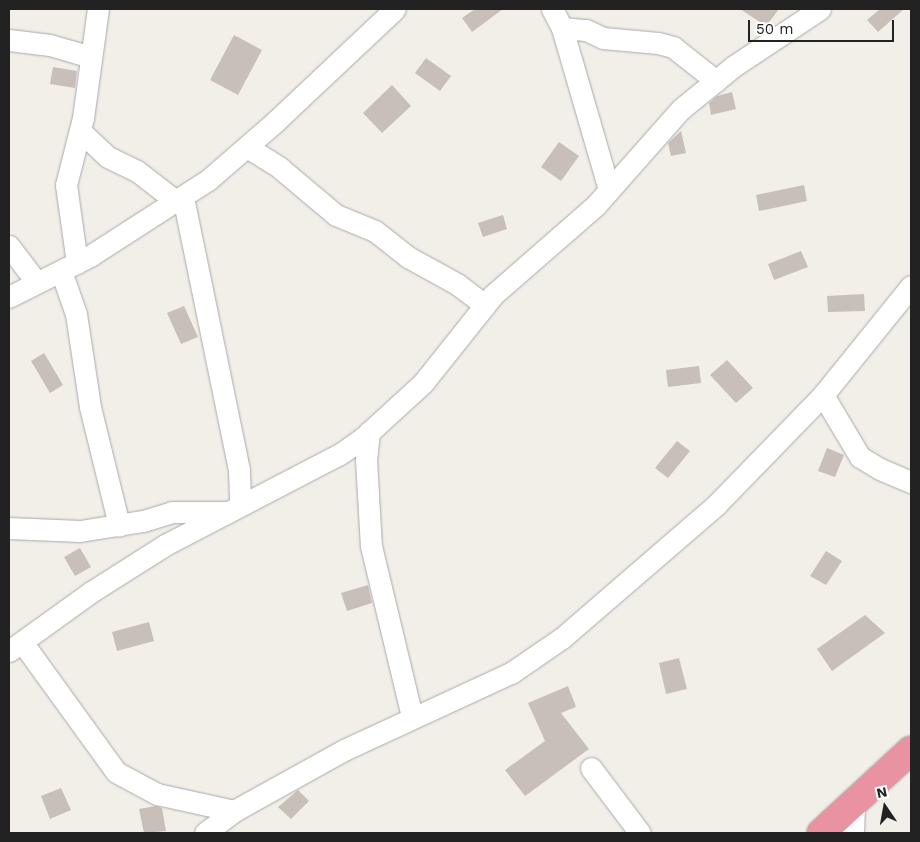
<!DOCTYPE html>
<style>
body{margin:0}
#map{position:relative;width:920px;height:842px;overflow:hidden;background:#f2efe9;font-family:"Work Sans",sans-serif}
div>[style]{position:absolute}
[style*='--x']{left:calc(var(--x)*1px);top:calc(var(--y)*1px);width:calc(var(--w)*1px);rotate:calc(var(--a)*1deg)}
.building>*{inset:0;background:#c7bfb8}
.roads{filter:drop-shadow(0 0 1px #a9a9a9) drop-shadow(0 0 1px #a9a9a9)}
.street>*{height:21px;margin:-10.5px;padding:0 10.5px;transform-origin:10.5px;border-radius:10.5px;background:#fff}
.highway>*{height:28px;margin:-14px;padding:0 14px;transform-origin:14px;border-radius:14px;background:#e892a2}
span{translate:-50% -50%;white-space:nowrap;text-align:center;line-height:1.15;-webkit-text-stroke:4px #fff;paint-order:stroke}
.frame{position:absolute;inset:0;border:10px solid #222;pointer-events:none}
.north{position:absolute;left:860px;top:782px;width:50px;height:50px;-webkit-text-stroke:4px #fff;paint-order:stroke;rotate:348deg;font-size:14px;font-weight:700;line-height:20px;text-align:center;color:#222}
.north::after{content:'';display:block;margin:auto;width:18px;height:22px;background:#222;clip-path:polygon(50% 0,100% 100%,50% 72%,0 100%)}
.scale{position:absolute;left:748px;top:20px;width:146px;height:22px;box-sizing:border-box;border:2px solid #222;border-top:0;padding-left:6px;font-size:15px;line-height:18px;white-space:nowrap;color:#222;-webkit-text-stroke:4px #fff;paint-order:stroke}
</style>
<div id="map">
<div class="building">
<i style="clip-path:polygon(475px 9px,503px 9px,472px 32px,462px 18px)"></i>
<i style="clip-path:polygon(740px 9px,779px 9px,766px 26px)"></i>
<i style="clip-path:polygon(880px 9px,904px 9px,878px 32px,867px 20px)"></i>
<i style="clip-path:polygon(234px 35px,262px 50px,238px 95px,210px 80px)"></i>
<i style="clip-path:polygon(426px 58px,451px 76px,440px 91px,415px 73px)"></i>
<i style="clip-path:polygon(53px 67px,77px 71px,75px 88px,50px 84px)"></i>
<i style="clip-path:polygon(392px 85px,411px 106px,382px 133px,363px 113px)"></i>
<i style="clip-path:polygon(732px 92px,736px 109px,711px 115px,709px 103px,717px 96px)"></i>
<i style="clip-path:polygon(681px 131px,686px 153px,671px 156px,668px 143px)"></i>
<i style="clip-path:polygon(559px 142px,579px 156px,561px 181px,541px 167px)"></i>
<i style="clip-path:polygon(804px 185px,807px 201px,759px 211px,756px 195px)"></i>
<i style="clip-path:polygon(503px 215px,507px 229px,483px 237px,478px 223px)"></i>
<i style="clip-path:polygon(801px 251px,808px 267px,774px 280px,768px 264px)"></i>
<i style="clip-path:polygon(864px 294px,865px 311px,828px 312px,827px 296px)"></i>
<i style="clip-path:polygon(184px 306px,198px 337px,181px 344px,167px 313px)"></i>
<i style="clip-path:polygon(44px 353px,63px 385px,50px 393px,31px 361px)"></i>
<i style="clip-path:polygon(727px 360px,753px 388px,736px 403px,710px 375px)"></i>
<i style="clip-path:polygon(699px 366px,701px 383px,668px 387px,666px 370px)"></i>
<i style="clip-path:polygon(677px 441px,690px 451px,668px 478px,655px 468px)"></i>
<i style="clip-path:polygon(827px 448px,844px 455px,835px 477px,818px 471px)"></i>
<i style="clip-path:polygon(80px 548px,91px 567px,75px 576px,64px 557px)"></i>
<i style="clip-path:polygon(826px 551px,842px 561px,826px 585px,810px 576px)"></i>
<i style="clip-path:polygon(368px 585px,372px 603px,347px 611px,341px 593px)"></i>
<i style="clip-path:polygon(865px 615px,885px 633px,832px 671px,817px 649px)"></i>
<i style="clip-path:polygon(149px 622px,154px 641px,117px 651px,112px 632px)"></i>
<i style="clip-path:polygon(679px 658px,687px 689px,666px 694px,659px 663px)"></i>
<i style="clip-path:polygon(568px 686px,576px 707px,561px 713px,589px 749px,525px 796px,505px 770px,545px 741px,528px 703px)"></i>
<i style="clip-path:polygon(61px 788px,71px 810px,50px 819px,41px 796px)"></i>
<i style="clip-path:polygon(298px 790px,309px 801px,291px 819px,278px 807px)"></i>
<i style="clip-path:polygon(156px 806px,162px 808px,166px 831px,144px 833px,139px 809px)"></i>
</div>
<div class="roads">
<div class="street">
<i style="--x:552;--y:9;--w:21;--a:62"></i>
<i style="--x:562;--y:28;--w:169;--a:73.8"></i>
<i style="--x:562;--y:28;--w:24;--a:5"></i>
<i style="--x:586;--y:30;--w:19;--a:25"></i>
<i style="--x:603;--y:38;--w:55;--a:5.2"></i>
<i style="--x:658;--y:43;--w:16;--a:15"></i>
<i style="--x:673;--y:47;--w:55;--a:38.3"></i>
<i style="--x:9;--y:40;--w:41;--a:7"></i>
<i style="--x:50;--y:45;--w:43;--a:16.3"></i>
<i style="--x:80;--y:131;--w:38;--a:43"></i>
<i style="--x:108;--y:157;--w:32;--a:26"></i>
<i style="--x:137;--y:171;--w:51;--a:37.8"></i>
<i style="--x:247;--y:147;--w:39;--a:32"></i>
<i style="--x:280;--y:168;--w:73;--a:40"></i>
<i style="--x:336;--y:215;--w:42;--a:22.3"></i>
<i style="--x:375;--y:231;--w:42;--a:38.2"></i>
<i style="--x:408;--y:257;--w:56;--a:28.9"></i>
<i style="--x:457;--y:284;--w:35;--a:37"></i>
<i style="--x:183;--y:197;--w:279;--a:78.4"></i>
<i style="--x:239;--y:470;--w:35;--a:88"></i>
<i style="--x:9;--y:246;--w:46;--a:52.9"></i>
<i style="--x:77;--y:263;--w:79;--a:-98"></i>
<i style="--x:66;--y:185;--w:69;--a:-75.8"></i>
<i style="--x:83;--y:118;--w:110;--a:-82.2"></i>
<i style="--x:61;--y:271;--w:46;--a:70.8"></i>
<i style="--x:76;--y:314;--w:94;--a:81.4"></i>
<i style="--x:90;--y:407;--w:122;--a:76.2"></i>
<i style="--x:9;--y:297;--w:91;--a:-26.8"></i>
<i style="--x:90;--y:256;--w:140;--a:-32.8"></i>
<i style="--x:208;--y:180;--w:90;--a:-40.9"></i>
<i style="--x:276;--y:121;--w:163;--a:-43.3"></i>
<i style="--x:823;--y:395;--w:72;--a:59.2"></i>
<i style="--x:860;--y:457;--w:23;--a:31"></i>
<i style="--x:880;--y:469;--w:34;--a:23"></i>
<i style="--x:369;--y:432;--w:28;--a:96"></i>
<i style="--x:366;--y:460;--w:86;--a:86.7"></i>
<i style="--x:371;--y:546;--w:176;--a:76.5"></i>
<i style="--x:9;--y:528;--w:71;--a:2.4"></i>
<i style="--x:80;--y:531;--w:64;--a:-9"></i>
<i style="--x:143;--y:521;--w:30;--a:-17"></i>
<i style="--x:172;--y:512;--w:56;--a:0"></i>
<i style="--x:22;--y:642;--w:160;--a:54.1"></i>
<i style="--x:116;--y:772;--w:47;--a:28.2"></i>
<i style="--x:157;--y:794;--w:79;--a:12.4"></i>
<i style="--x:9;--y:651;--w:101;--a:-35.7"></i>
<i style="--x:91;--y:592;--w:88;--a:-32.4"></i>
<i style="--x:165;--y:545;--w:197;--a:-27.5"></i>
<i style="--x:340;--y:454;--w:29;--a:-35"></i>
<i style="--x:364;--y:437;--w:80;--a:-42.5"></i>
<i style="--x:423;--y:383;--w:112;--a:-51.5"></i>
<i style="--x:493;--y:295;--w:137;--a:-41.1"></i>
<i style="--x:596;--y:205;--w:128;--a:-48.5"></i>
<i style="--x:681;--y:109;--w:68;--a:-39.1"></i>
<i style="--x:734;--y:66;--w:103;--a:-33.5"></i>
<i style="--x:591;--y:768;--w:81;--a:53"></i>
<i style="--x:205;--y:833;--w:36;--a:-37"></i>
<i style="--x:234;--y:811;--w:126;--a:-29"></i>
<i style="--x:344;--y:750;--w:184;--a:-24.8"></i>
<i style="--x:511;--y:673;--w:62;--a:-34.5"></i>
<i style="--x:562;--y:638;--w:205;--a:-40.8"></i>
<i style="--x:717;--y:504;--w:152;--a:-45.8"></i>
<i style="--x:823;--y:395;--w:140;--a:-51.1"></i>
<i style="--x:853;--y:833;--w:27;--a:-88"></i>
</div>
<div class="highway">
<i style="--x:821;--y:833;--w:122;--a:-42.7"></i>
</div>
</div>
<div class="frame"></div>
<div class="north">N</div>
<div class="scale">50 m</div>
</div>
